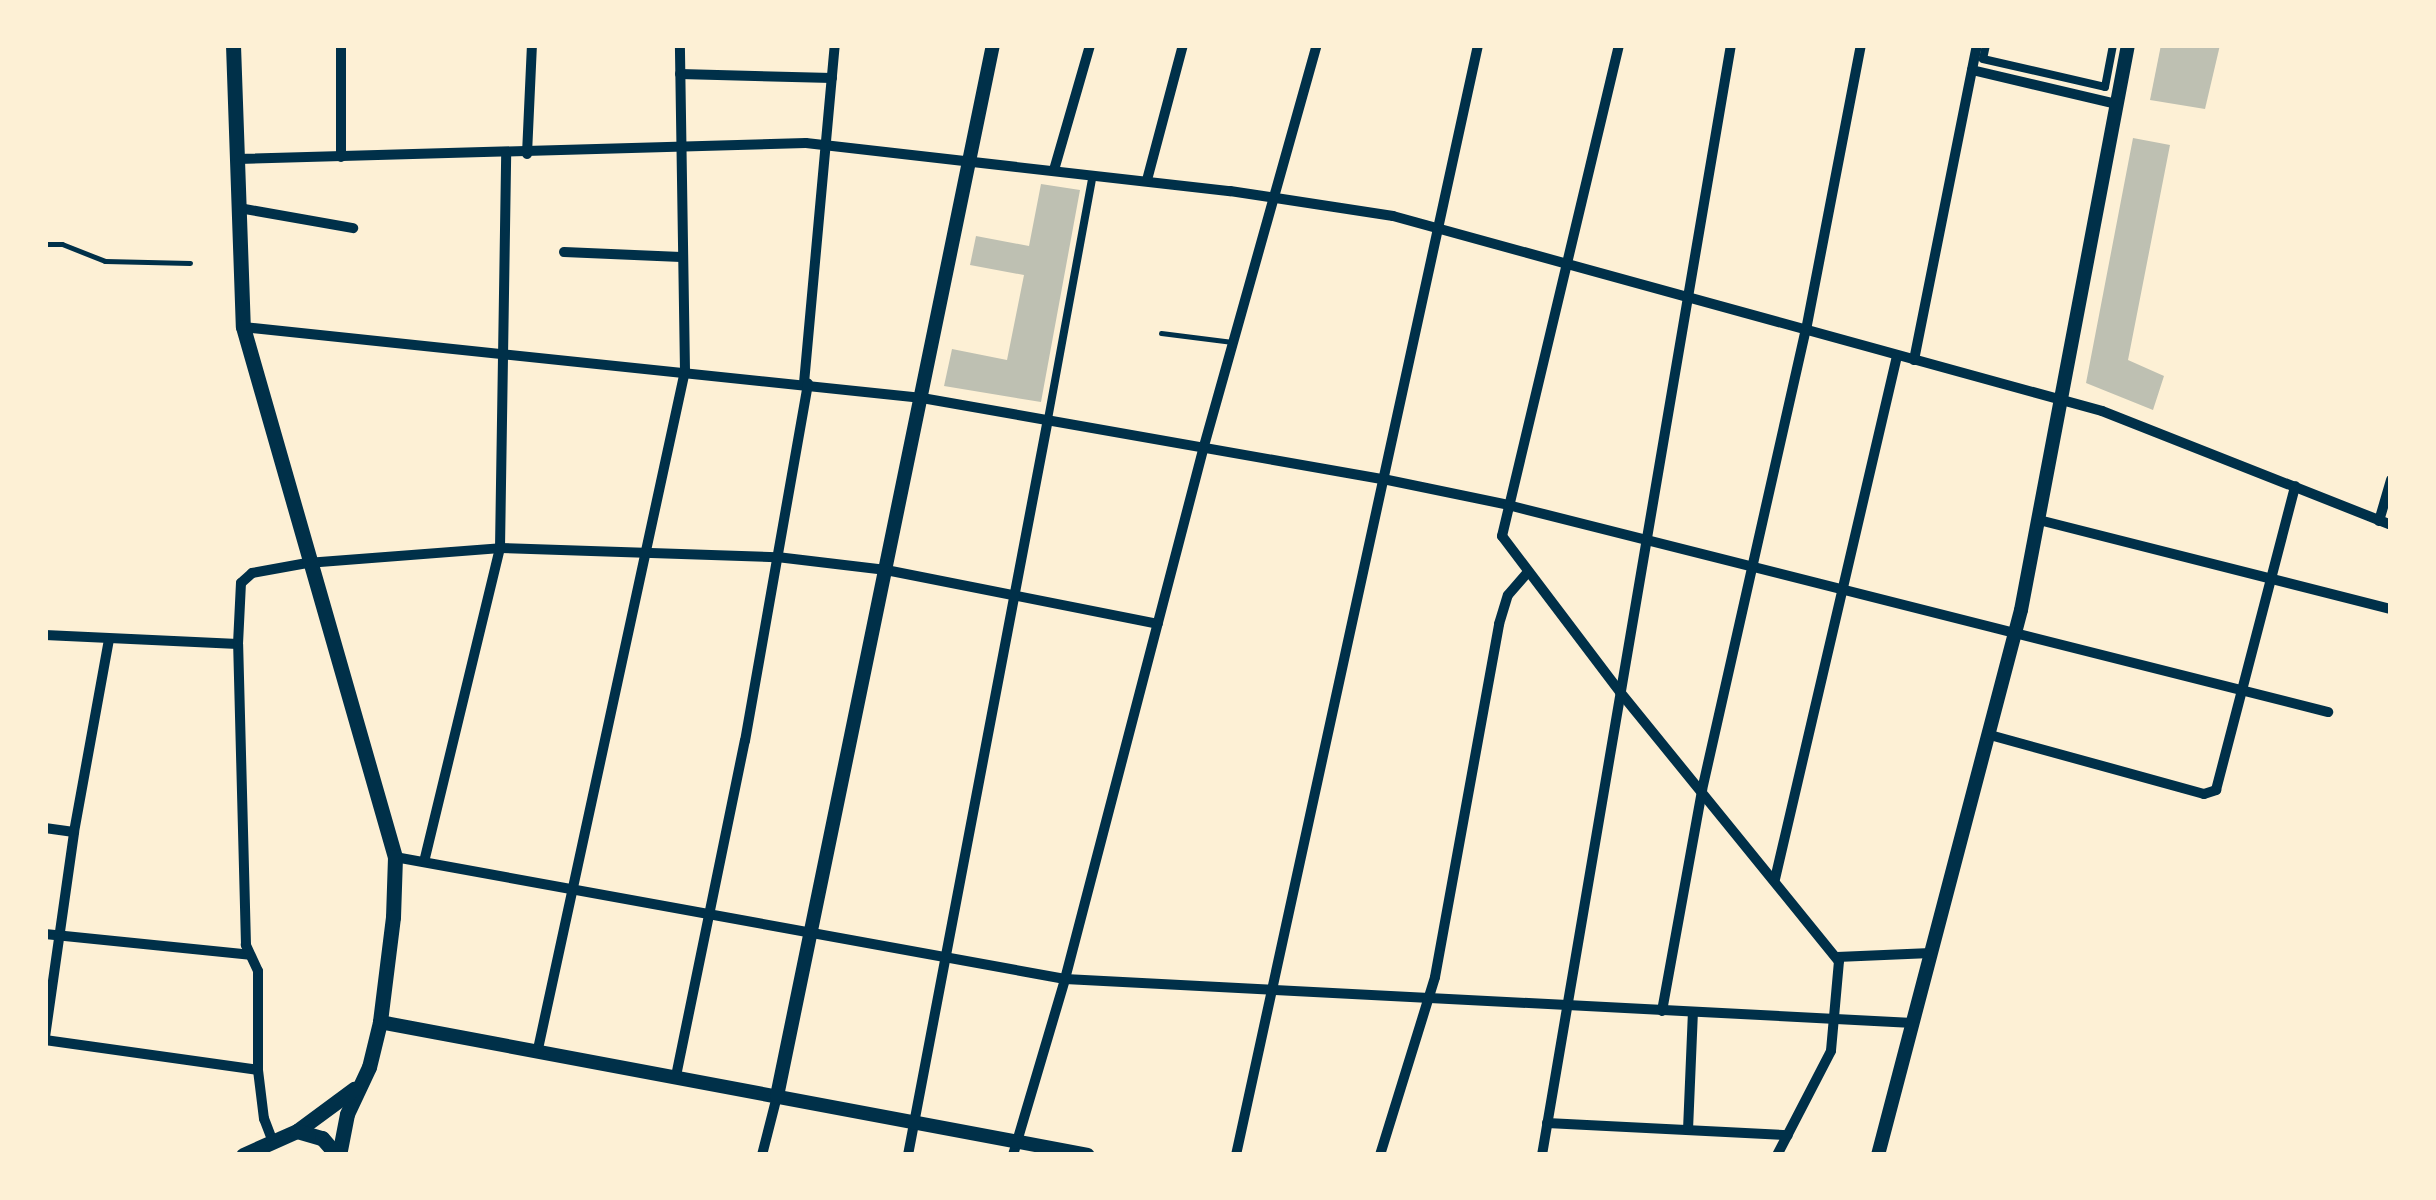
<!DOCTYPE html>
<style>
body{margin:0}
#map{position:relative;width:2436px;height:1200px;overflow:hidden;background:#fdf0d5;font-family:"Nunito Sans",sans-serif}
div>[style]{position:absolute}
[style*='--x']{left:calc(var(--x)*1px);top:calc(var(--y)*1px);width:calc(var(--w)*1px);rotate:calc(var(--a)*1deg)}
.building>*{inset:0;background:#bec0b2}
.service>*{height:5px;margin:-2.5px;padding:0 2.5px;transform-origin:2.5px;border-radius:2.5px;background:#003049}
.pedestrian>*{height:8px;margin:-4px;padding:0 4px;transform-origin:4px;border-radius:4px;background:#003049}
.minor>*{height:10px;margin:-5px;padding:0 5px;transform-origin:5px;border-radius:5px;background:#003049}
.tertiary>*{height:14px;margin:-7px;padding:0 7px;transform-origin:7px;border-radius:7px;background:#003049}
.secondary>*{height:15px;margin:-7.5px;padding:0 7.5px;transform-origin:7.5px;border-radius:7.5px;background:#003049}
span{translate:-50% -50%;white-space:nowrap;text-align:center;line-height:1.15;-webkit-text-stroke:8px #fdf0d5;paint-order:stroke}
.frame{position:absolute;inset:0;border:48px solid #fdf0d5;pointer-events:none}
</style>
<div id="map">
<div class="building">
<i style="clip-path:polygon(2161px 45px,2220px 45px,2205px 109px,2150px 100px)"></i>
<i style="clip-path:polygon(2133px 138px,2170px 145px,2128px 360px,2164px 376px,2153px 410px,2086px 383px)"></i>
<i style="clip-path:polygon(1041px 184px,1080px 190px,1041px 402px,944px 386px,952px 349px,1007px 360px,1024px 275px,970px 265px,976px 236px,1029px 246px)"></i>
</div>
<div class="service">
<i style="--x:45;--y:244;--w:17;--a:0"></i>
<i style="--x:62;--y:244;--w:46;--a:21.6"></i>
<i style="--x:105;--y:261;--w:85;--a:1.3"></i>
<i style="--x:1161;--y:333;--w:72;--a:7.2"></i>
</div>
<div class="pedestrian">
<i style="--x:1986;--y:45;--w:14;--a:102"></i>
<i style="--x:1983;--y:59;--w:125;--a:12.9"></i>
<i style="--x:2105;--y:87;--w:43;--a:-79.2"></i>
<i style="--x:1048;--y:419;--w:248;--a:-79.6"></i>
</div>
<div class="minor">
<i style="--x:341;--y:45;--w:112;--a:90"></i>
<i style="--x:1619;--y:45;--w:505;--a:103.4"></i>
<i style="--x:1502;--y:536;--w:196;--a:52.9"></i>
<i style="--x:1620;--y:692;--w:347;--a:50.9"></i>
<i style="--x:1839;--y:961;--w:90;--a:95.1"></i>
<i style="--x:1831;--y:1051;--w:117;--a:117.4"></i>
<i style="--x:1972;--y:70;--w:149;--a:13.2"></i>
<i style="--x:680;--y:74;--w:152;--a:1.5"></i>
<i style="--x:527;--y:154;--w:109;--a:-87.4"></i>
<i style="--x:238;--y:159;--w:568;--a:-1.61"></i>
<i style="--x:806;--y:143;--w:427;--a:6.5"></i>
<i style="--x:1230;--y:191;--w:165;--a:8.7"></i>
<i style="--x:1393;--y:216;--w:735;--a:15.38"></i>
<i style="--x:2102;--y:411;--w:311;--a:21.5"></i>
<i style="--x:1054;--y:170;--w:130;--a:-73.9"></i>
<i style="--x:1147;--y:180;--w:140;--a:-75.1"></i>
<i style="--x:239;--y:208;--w:116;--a:10"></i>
<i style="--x:564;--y:252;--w:117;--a:2.4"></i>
<i style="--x:243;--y:327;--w:683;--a:5.97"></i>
<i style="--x:922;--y:398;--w:468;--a:10"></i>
<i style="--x:1383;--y:479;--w:128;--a:11.7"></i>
<i style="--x:1508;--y:505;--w:846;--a:14.17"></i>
<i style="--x:1914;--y:360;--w:321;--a:-78.7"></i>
<i style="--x:804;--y:383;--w:339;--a:-84.8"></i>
<i style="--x:2039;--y:520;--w:363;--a:14.2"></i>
<i style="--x:2379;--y:521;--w:43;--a:-73.7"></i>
<i style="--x:45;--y:635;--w:193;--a:2.7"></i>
<i style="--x:1990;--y:735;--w:222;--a:15.4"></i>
<i style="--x:2204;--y:794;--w:13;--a:-18"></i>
<i style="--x:2216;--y:790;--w:314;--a:-75.4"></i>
<i style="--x:45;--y:828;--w:29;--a:8"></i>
<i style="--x:395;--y:857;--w:681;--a:10.32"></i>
<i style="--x:1065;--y:979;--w:849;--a:2.97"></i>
<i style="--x:424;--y:862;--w:323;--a:-76.4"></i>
<i style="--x:500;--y:548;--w:395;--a:-89.1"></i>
<i style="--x:1775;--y:879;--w:537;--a:-76.87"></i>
<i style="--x:45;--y:934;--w:206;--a:5.8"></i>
<i style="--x:1837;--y:957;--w:94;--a:-2.4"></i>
<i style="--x:1662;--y:1011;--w:225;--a:-79.7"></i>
<i style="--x:1702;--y:790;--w:472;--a:-77.3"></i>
<i style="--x:1806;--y:330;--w:290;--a:-79.1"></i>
<i style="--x:45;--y:1037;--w:207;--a:-81.9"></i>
<i style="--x:74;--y:832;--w:196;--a:-79.7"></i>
<i style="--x:45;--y:1040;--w:215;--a:8"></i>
<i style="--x:538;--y:1049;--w:694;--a:-77.77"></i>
<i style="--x:685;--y:371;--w:326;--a:-90.9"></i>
<i style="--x:676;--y:1076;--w:342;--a:-78.4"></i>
<i style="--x:745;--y:741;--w:363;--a:-80"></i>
<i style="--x:1547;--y:1123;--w:241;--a:2.9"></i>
<i style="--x:1688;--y:1130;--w:117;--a:-87.6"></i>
<i style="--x:273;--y:1142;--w:25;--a:-111"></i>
<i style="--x:264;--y:1119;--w:49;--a:-97"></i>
<i style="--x:258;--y:1070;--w:99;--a:-90"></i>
<i style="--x:258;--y:971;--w:29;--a:-115"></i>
<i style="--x:246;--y:945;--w:301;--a:-91.5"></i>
<i style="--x:238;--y:644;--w:61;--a:-87.2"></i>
<i style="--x:241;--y:583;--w:15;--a:-42"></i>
<i style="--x:252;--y:573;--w:56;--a:-10.3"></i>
<i style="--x:307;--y:563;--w:194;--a:-4.4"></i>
<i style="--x:500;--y:548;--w:277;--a:1.9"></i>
<i style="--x:777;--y:557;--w:110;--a:6.8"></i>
<i style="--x:886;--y:570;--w:277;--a:11.2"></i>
<i style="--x:762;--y:1155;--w:61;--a:-75.7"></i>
<i style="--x:908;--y:1155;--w:749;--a:-79.23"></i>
<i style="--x:1013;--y:1155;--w:184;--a:-73.5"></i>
<i style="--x:1065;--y:979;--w:551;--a:-75.38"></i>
<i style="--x:1204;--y:446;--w:417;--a:-74.3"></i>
<i style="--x:1236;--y:1155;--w:1136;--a:-77.7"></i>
<i style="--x:1380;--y:1155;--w:186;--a:-72.8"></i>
<i style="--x:1435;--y:977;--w:359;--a:-79.7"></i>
<i style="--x:1499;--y:624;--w:30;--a:-73"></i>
<i style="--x:1508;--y:595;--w:29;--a:-49"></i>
<i style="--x:1542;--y:1155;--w:1126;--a:-80.34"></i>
</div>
<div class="tertiary">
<i style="--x:380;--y:1022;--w:720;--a:10.64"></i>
<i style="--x:777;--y:1096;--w:1073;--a:-78.39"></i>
<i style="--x:1878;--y:1155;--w:563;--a:-75.3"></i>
<i style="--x:2021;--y:610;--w:575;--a:-79.28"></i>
</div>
<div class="secondary">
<i style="--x:233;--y:45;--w:282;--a:88"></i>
<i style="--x:243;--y:327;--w:551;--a:74"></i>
<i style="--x:395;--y:857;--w:60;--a:91.9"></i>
<i style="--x:393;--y:917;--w:106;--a:97.1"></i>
<i style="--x:380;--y:1022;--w:46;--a:103.7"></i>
<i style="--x:369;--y:1067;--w:52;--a:115.1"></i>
<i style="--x:347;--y:1114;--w:42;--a:101"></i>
<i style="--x:297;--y:1131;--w:71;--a:-36.4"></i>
<i style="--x:243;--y:1155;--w:59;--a:-24"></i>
<i style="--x:297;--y:1131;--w:26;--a:16"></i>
<i style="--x:322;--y:1138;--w:23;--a:49"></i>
</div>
<div class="frame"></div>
</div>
